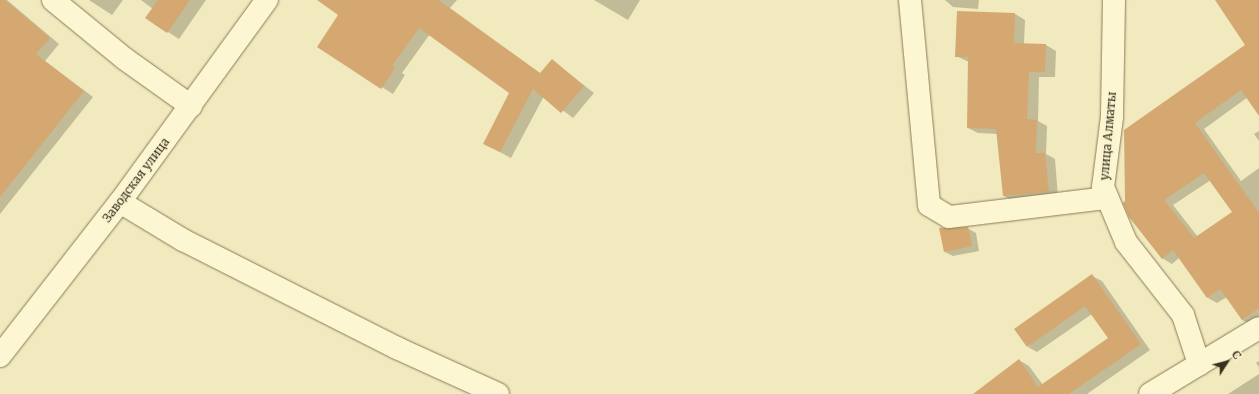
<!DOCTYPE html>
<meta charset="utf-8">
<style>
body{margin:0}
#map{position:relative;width:1259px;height:394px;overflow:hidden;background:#f2eabf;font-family:Merriweather,serif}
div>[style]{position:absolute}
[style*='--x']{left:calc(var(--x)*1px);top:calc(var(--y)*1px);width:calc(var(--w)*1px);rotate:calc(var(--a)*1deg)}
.shadow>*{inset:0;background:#0003}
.building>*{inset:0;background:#d4a870}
.roads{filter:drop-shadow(0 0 1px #8d7a55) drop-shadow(0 0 1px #8d7a55)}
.street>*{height:22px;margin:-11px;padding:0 11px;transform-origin:11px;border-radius:11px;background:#fcf6d3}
span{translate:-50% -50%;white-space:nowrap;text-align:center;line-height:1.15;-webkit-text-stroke:3.5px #f9f3cf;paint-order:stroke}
.street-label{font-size:12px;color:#3a2f1b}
.north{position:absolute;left:1207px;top:342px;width:40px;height:40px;-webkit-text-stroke:3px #f9f3cf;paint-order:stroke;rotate:54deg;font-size:11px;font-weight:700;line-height:16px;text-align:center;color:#3a2f1b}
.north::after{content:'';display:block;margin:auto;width:14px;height:18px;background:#3a2f1b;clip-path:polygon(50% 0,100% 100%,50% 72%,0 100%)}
</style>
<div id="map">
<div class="shadow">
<i style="clip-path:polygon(0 0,7px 0,59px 44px,45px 61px,93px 97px,0 214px)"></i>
<i style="clip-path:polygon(89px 0,123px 0,112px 15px)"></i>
<i style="clip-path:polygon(141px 0,206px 0,179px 39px,168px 32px,153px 9px)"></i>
<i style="clip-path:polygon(351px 0,457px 0,450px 8px,541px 74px,552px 60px,594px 93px,573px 118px,544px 96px,511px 158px,485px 144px,510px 92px,430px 34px,402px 73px,405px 75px,393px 94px,318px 47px)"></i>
<i style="clip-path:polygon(594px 0,640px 0,628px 20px)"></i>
<i style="clip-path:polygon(945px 0,979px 0,978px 9px,953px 7px)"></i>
<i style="clip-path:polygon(evenodd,1216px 0,1259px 0,1259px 89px,1204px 129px,1241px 181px,1259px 168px,1259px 321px,1252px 325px,1242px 320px,1227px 297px,1217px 303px,1208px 298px,1180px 257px,1172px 264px,1162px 258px,1130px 217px,1247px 46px,1216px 0,1211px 180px,1233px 212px,1198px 237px,1173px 205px,1211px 180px)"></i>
<i style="clip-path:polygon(1015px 14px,1025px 20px,1024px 44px,1046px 45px,1056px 51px,1055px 77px,1039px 77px,1038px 121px,1047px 126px,1046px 154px,1055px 159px,1058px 197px,1014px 202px,1004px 196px,998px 134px,978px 133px,968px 128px,969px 62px,956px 56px)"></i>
<i style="clip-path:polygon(1259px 131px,1259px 141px,1254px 134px)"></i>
<i style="clip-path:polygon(967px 228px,976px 233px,979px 251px,953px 256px,945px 252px)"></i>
<i style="clip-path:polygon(1092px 276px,1102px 281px,1150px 350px,1087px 394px,975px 394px,1019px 360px,1029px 366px,1043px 385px,1109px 339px,1092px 314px,1037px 352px,1028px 347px)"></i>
<i style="clip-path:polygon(1259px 361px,1259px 367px,1256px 363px)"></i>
<i style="clip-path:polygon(1259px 374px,1259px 394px,1228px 394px)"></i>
</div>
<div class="building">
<i style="clip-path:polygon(0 0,5px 0,50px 38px,36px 54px,84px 91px,0 197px)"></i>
<i style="clip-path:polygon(158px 0,190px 0,167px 33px,145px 18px)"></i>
<i style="clip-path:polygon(317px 0,438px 0,540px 73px,552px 59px,584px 86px,561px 113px,533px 89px,500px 152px,483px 144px,509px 93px,419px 28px,392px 66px,395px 68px,381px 89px,317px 47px,338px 15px)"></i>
<i style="clip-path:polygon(evenodd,1215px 0,1259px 0,1259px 116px,1241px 90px,1195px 123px,1259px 213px,1259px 308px,1242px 320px,1220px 289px,1207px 298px,1173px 250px,1162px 259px,1129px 217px,1123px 203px,1125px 201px,1124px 130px,1245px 45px,1215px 0,1204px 173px,1232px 212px,1194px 238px,1164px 200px,1204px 173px)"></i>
<i style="clip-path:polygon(957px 11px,1015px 13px,1014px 43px,1046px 44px,1045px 72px,1029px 72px,1027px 119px,1037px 120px,1036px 153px,1045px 153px,1049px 192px,1003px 196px,996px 129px,967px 128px,968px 57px,955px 57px)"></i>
<i style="clip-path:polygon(968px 227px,972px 246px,944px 252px,939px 228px)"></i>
<i style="clip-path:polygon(1092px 274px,1141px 344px,1069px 394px,973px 394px,1019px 359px,1038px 387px,1108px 338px,1085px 306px,1027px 347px,1014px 329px)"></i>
</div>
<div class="roads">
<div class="street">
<i style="--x:53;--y:0;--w:93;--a:39.3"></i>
<i style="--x:125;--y:59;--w:81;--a:35.5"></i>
<i style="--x:910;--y:0;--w:206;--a:84.7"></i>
<i style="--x:929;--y:205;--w:23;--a:31"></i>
<i style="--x:949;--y:217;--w:159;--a:-6.9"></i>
<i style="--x:1114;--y:0;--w:117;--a:91"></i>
<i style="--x:1112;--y:117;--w:71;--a:97.3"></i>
<i style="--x:1103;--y:187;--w:60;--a:67.3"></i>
<i style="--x:1126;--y:242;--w:93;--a:52"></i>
<i style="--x:1183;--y:315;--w:52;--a:71.9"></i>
<i style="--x:120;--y:202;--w:74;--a:31.1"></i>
<i style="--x:183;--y:240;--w:240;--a:26.8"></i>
<i style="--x:397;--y:348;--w:111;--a:24.5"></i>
<i style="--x:0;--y:356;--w:195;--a:-52.1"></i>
<i style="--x:120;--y:202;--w:250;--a:-54"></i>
<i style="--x:1150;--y:394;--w:127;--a:-31.2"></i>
</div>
</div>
<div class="street-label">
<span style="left:1108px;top:136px;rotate:-85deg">улица Алматы</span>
<span style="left:136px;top:180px;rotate:-53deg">Заводская улица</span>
</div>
<div class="north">С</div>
</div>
